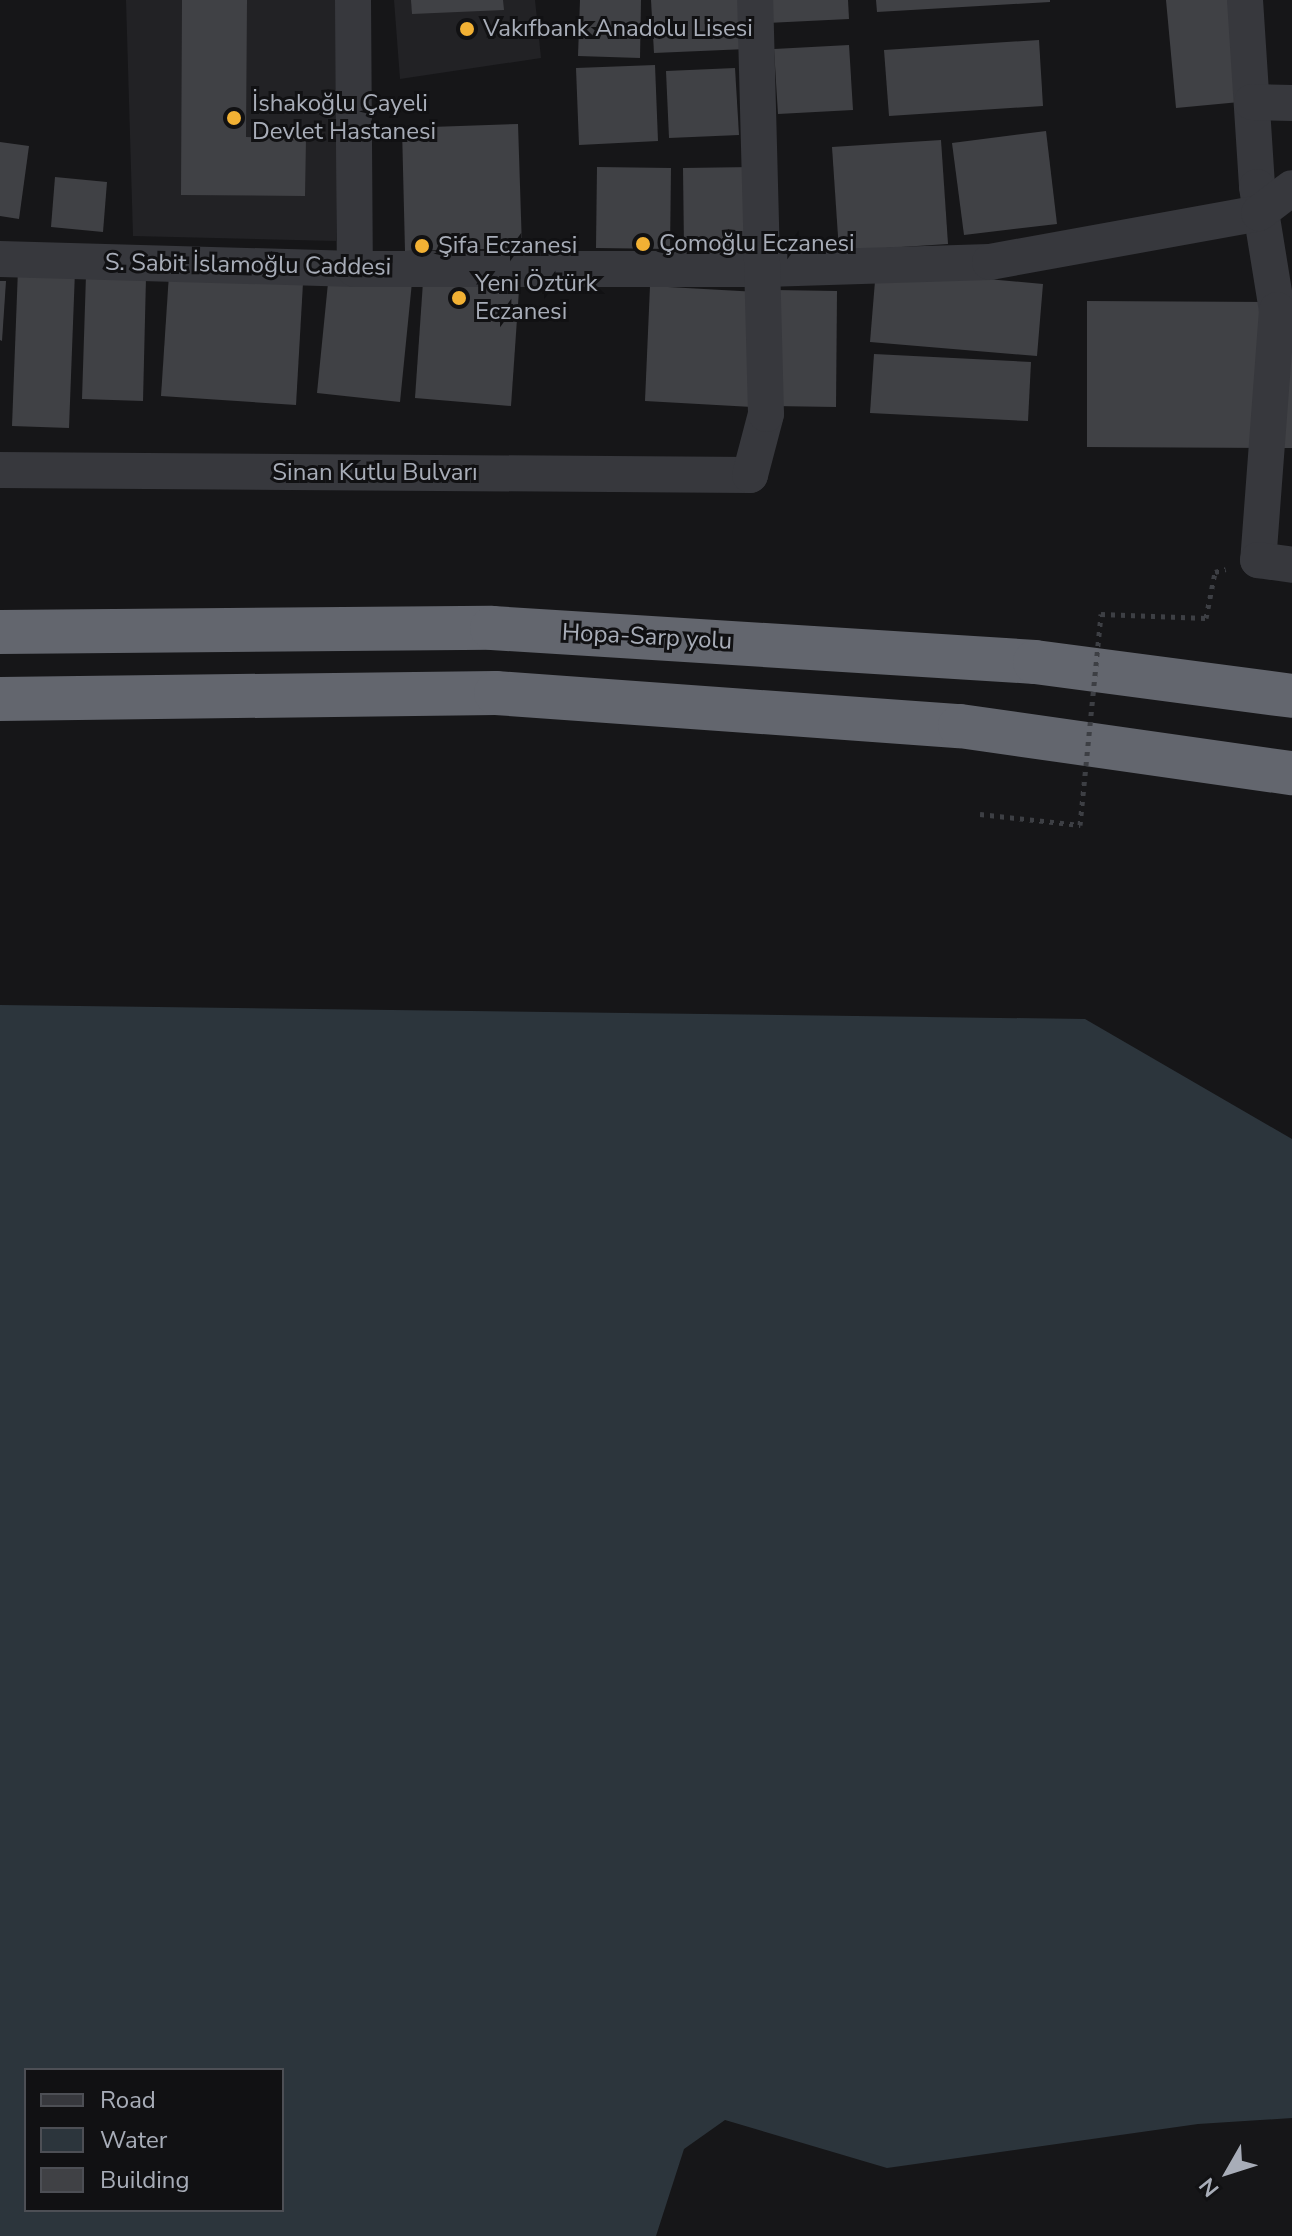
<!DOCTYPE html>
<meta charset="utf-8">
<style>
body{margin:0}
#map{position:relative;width:1292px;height:2236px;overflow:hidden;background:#161618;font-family:"Nunito Sans",sans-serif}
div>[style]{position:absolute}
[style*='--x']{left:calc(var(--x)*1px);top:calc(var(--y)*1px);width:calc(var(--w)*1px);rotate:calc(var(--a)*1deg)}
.built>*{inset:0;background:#222225}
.water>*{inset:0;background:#2c353c}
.building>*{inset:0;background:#404145}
.path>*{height:5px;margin-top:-2.5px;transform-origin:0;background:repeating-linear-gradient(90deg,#3d3f44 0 4px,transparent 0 10px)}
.minor>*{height:36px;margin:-18px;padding:0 18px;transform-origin:18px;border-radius:18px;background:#37383d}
.highway>*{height:44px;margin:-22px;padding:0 22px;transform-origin:22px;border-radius:22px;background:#63666e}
.path-bridge>*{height:5px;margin-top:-2.5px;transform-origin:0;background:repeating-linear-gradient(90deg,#3d3f44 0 4px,transparent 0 10px)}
.dots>*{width:22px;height:22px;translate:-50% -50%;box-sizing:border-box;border:4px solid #111113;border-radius:50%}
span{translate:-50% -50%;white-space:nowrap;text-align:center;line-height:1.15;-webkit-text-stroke:6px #111113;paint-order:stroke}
.poi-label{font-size:24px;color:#a8adb8}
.left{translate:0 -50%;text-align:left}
.street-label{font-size:24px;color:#a8adb8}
.legend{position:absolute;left:24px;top:2068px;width:260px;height:144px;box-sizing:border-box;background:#111113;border:2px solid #4d4f55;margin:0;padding:10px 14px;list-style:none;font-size:24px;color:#a8adb8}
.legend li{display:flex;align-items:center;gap:16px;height:40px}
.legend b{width:40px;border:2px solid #4d4f55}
.north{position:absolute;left:1188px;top:2132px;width:80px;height:80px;-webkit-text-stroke:6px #111113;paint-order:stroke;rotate:231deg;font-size:22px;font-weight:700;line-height:32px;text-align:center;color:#a8adb8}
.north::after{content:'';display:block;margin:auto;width:28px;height:36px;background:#a8adb8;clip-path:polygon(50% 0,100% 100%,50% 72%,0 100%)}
</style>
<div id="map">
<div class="built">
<i style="clip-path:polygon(126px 0,339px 0,336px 241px,133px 236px)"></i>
<i style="clip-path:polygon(394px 0,535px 0,541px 58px,400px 79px)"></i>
</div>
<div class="water">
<i style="clip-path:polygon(evenodd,0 1005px,1085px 1019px,1292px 1139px,1292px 2118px,1198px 2124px,887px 2168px,725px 2120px,684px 2149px,656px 2236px,0 2236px,0 1005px,26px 2070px,282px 2070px,282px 2210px,26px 2210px,26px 2070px)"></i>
</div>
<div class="building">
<i style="clip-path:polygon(182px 0,247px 0,246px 137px,306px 138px,305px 196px,181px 195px)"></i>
<i style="clip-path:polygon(411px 0,503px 0,504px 10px,412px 14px)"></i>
<i style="clip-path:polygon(580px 0,641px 0,640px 58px,578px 56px)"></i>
<i style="clip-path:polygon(651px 0,745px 0,747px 49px,654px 53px)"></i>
<i style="clip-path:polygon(765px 0,848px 0,849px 19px,767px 23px)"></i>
<i style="clip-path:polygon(876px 0,1050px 0,1050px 2px,877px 12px)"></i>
<i style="clip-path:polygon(1166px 0,1252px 0,1261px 100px,1176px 108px)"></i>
<i style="clip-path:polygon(1039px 40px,1043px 106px,889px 116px,884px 50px)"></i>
<i style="clip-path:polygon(849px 45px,853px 110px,778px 114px,774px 49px)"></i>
<i style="clip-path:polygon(655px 65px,658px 141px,579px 145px,576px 68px)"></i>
<i style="clip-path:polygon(735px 68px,739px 135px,669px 138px,666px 71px)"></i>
<i style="clip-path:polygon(518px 124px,522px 248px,405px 251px,402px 128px)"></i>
<i style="clip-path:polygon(1046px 131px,1057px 224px,964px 235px,952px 143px)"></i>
<i style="clip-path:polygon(941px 140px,948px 244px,839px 251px,832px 147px)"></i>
<i style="clip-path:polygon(0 142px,29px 146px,19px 219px,0 216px)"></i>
<i style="clip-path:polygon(597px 167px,671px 168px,670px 249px,596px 248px)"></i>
<i style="clip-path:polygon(753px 167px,755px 247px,684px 248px,683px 168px)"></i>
<i style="clip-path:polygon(55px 177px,107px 182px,103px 232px,51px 227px)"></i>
<i style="clip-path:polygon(18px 269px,75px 271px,69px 428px,12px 426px)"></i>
<i style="clip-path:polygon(876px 269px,1043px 284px,1037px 356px,870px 342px)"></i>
<i style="clip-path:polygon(329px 273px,412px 282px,400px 402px,317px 393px)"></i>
<i style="clip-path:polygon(169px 274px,303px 283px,296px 405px,161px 396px)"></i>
<i style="clip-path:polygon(86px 275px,146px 277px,143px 401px,82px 399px)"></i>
<i style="clip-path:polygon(0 281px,6px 281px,2px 341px,0 340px)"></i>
<i style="clip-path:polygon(423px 282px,519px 290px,511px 406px,415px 398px)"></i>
<i style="clip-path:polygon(650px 286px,758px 292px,752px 407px,645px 401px)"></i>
<i style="clip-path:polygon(774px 290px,837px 291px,836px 407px,773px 406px)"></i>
<i style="clip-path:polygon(1087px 301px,1292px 302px,1292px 448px,1087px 447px)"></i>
<i style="clip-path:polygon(874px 354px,1031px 362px,1028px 421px,870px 413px)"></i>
</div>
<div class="path">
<i style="--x:1101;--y:614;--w:105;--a:2.2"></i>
<i style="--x:1206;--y:618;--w:47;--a:-78.9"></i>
<i style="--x:1215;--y:572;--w:11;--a:-15"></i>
<i style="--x:980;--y:814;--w:101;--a:6.3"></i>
</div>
<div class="minor">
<i style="--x:353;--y:0;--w:269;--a:89.6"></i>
<i style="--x:1245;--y:0;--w:187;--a:86.3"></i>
<i style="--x:1257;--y:187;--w:125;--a:80.8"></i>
<i style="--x:1277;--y:310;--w:251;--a:94.3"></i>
<i style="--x:1258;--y:560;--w:34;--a:8"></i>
<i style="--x:1252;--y:102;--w:40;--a:1.4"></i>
<i style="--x:0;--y:259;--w:355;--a:1.6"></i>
<i style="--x:355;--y:269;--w:410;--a:0"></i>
<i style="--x:765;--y:269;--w:225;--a:-1.8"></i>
<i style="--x:990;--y:262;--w:273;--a:-10.3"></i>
<i style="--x:1259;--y:213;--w:41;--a:-37.1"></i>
<i style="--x:0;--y:470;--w:750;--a:0.38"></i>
<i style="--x:750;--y:475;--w:63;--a:-75.3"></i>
<i style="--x:766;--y:414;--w:414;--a:-91.5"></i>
</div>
<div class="highway">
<i style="--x:0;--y:632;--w:492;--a:-0.5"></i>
<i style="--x:492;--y:628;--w:544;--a:3.58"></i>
<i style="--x:1035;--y:662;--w:259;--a:7.5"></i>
<i style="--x:0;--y:699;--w:496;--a:-0.7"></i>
<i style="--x:496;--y:693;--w:465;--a:4.1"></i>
<i style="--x:960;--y:726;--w:335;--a:8.1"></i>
</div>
<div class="path-bridge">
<i style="--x:1080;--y:825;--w:212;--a:-84.3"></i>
</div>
<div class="dots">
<i style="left:467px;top:29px;background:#f2b134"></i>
<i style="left:234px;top:118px;background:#f2b134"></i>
<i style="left:643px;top:244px;background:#f2b134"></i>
<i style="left:422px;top:246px;background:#f2b134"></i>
<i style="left:459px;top:298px;background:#f2b134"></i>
</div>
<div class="poi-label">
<span class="left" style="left:483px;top:29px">Vakıfbank Anadolu Lisesi</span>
<span class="left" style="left:252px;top:118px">İshakoğlu Çayeli<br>Devlet Hastanesi</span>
<span class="left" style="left:659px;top:244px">Çomoğlu Eczanesi</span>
<span class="left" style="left:438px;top:246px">Şifa Eczanesi</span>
<span class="left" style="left:475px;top:298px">Yeni Öztürk<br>Eczanesi</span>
</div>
<div class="street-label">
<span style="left:248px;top:265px;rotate:1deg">S. Sabit İslamoğlu Caddesi</span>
<span style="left:375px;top:473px">Sinan Kutlu Bulvarı</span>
<span style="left:647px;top:637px;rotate:3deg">Hopa-Sarp yolu</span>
</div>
<ul class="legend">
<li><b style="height:10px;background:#37383d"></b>Road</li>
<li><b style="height:22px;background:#2c353c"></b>Water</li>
<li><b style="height:22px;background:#404145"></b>Building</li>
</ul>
<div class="north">N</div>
</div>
